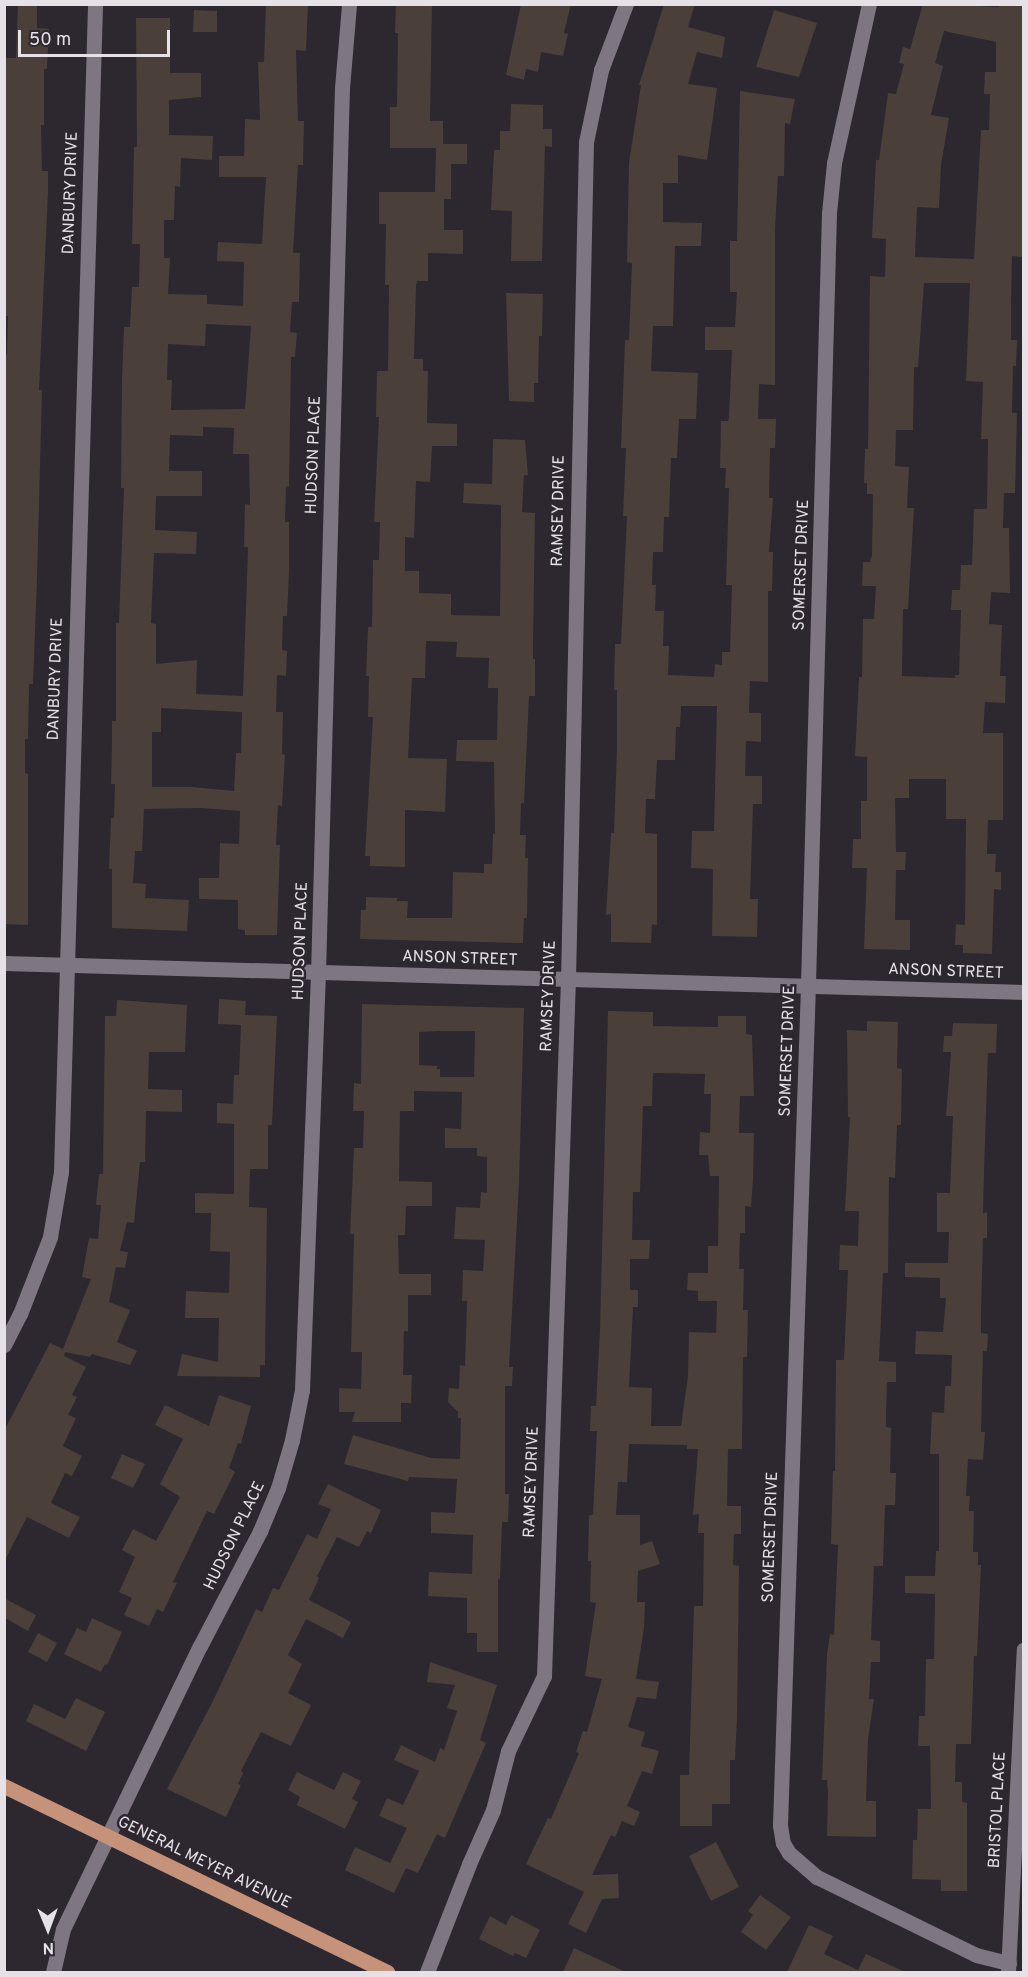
<!DOCTYPE html>
<style>
body{margin:0}
#map{position:relative;width:1028px;height:1977px;overflow:hidden;background:#2d2730;font-family:Overpass,sans-serif}
div>[style]{position:absolute}
[style*='--x']{left:calc(var(--x)*1px);top:calc(var(--y)*1px);width:calc(var(--w)*1px);rotate:calc(var(--a)*1deg)}
.building>*{inset:0;background:#4a3f39}
.minor>*{height:15px;margin:-7.5px;padding:0 7.5px;transform-origin:7.5px;border-radius:7.5px;background:#7e7681}
.major>*{height:15px;margin:-7.5px;padding:0 7.5px;transform-origin:7.5px;border-radius:7.5px;background:#c6937a}
span{translate:-50% -50%;white-space:nowrap;text-align:center;line-height:1.15;-webkit-text-stroke:5px #2d2730;paint-order:stroke}
.street-label{font-size:16px;color:#e6e1e7}
.frame{position:absolute;inset:0;border:6px solid #e6e1e7;pointer-events:none}
.north{position:absolute;left:18px;top:1899px;width:60px;height:60px;-webkit-text-stroke:4px #2d2730;paint-order:stroke;rotate:179deg;font-size:16px;font-weight:700;line-height:24px;text-align:center;color:#e6e1e7}
.north::after{content:'';display:block;margin:auto;width:21px;height:27px;background:#e6e1e7;clip-path:polygon(50% 0,100% 100%,50% 72%,0 100%)}
.scale{position:absolute;left:18px;top:30px;width:152px;height:27px;box-sizing:border-box;border:3px solid #e6e1e7;border-top:0;padding-left:8px;font-size:18px;line-height:21px;white-space:nowrap;color:#e6e1e7;-webkit-text-stroke:4px #2d2730;paint-order:stroke}
</style>
<div id="map">
<div class="building">
<i style="clip-path:polygon(18px 4px,37px 4px,37px 28px,49px 29px,47px 69px,44px 69px,44px 125px,41px 125px,42px 171px,48px 171px,48px 192px,39px 390px,42px 390px,37px 580px,33px 684px,29px 684px,28px 739px,25px 739px,25px 773px,28px 774px,28px 925px,4px 924px,4px 355px,7px 355px,8px 316px,5px 316px,4px 58px,16px 58px)"></i>
<i style="clip-path:polygon(evenodd,266px 4px,308px 4px,306px 51px,296px 50px,298px 121px,304px 121px,303px 165px,298px 165px,293px 253px,300px 253px,299px 302px,292px 302px,290px 332px,297px 333px,295px 357px,291px 357px,289px 487px,286px 486px,285px 522px,289px 522px,289px 572px,287px 616px,283px 616px,282px 650px,287px 651px,286px 676px,277px 675px,276px 712px,283px 712px,282px 754px,285px 755px,282px 806px,278px 805px,276px 845px,280px 845px,277px 935px,245px 935px,245px 930px,238px 929px,238px 900px,199px 899px,199px 878px,219px 878px,220px 843px,239px 844px,240px 811px,201px 808px,144px 809px,142px 851px,135px 851px,133px 883px,146px 884px,145px 898px,189px 900px,187px 931px,112px 928px,112px 869px,109px 869px,111px 818px,114px 818px,115px 784px,111px 784px,112px 740px,112px 721px,116px 721px,116px 623px,119px 623px,124px 488px,121px 488px,122px 379px,124px 327px,130px 327px,132px 287px,139px 287px,140px 244px,132px 244px,134px 147px,137px 147px,136px 18px,170px 18px,170px 73px,201px 73px,201px 97px,169px 100px,169px 135px,213px 136px,212px 160px,181px 158px,180px 187px,175px 186px,174px 220px,164px 220px,164px 258px,170px 258px,168px 294px,207px 295px,207px 304px,243px 306px,244px 262px,217px 261px,218px 242px,262px 244px,266px 177px,219px 177px,219px 156px,244px 156px,245px 119px,260px 120px,258px 62px,264px 62px,266px 4px,206px 324px,251px 326px,245px 409px,171px 410px,172px 380px,167px 380px,168px 344px,205px 346px,206px 324px,266px 4px,203px 427px,234px 428px,233px 454px,249px 454px,250px 505px,245px 504px,244px 547px,248px 547px,243px 696px,196px 694px,197px 660px,156px 664px,156px 624px,151px 623px,154px 553px,196px 554px,197px 532px,155px 530px,156px 496px,202px 496px,202px 471px,169px 471px,170px 435px,203px 436px,203px 427px,266px 4px,161px 708px,242px 712px,241px 753px,236px 753px,234px 791px,192px 787px,152px 787px,152px 732px,161px 732px,161px 708px)"></i>
<i style="clip-path:polygon(396px 4px,432px 4px,430px 121px,443px 121px,443px 144px,467px 144px,467px 164px,451px 164px,451px 199px,444px 199px,444px 230px,463px 230px,463px 254px,428px 253px,428px 281px,417px 281px,416px 286px,414px 359px,423px 359px,423px 371px,428px 371px,427px 423px,457px 424px,457px 446px,432px 446px,430px 482px,416px 481px,414px 538px,405px 537px,405px 571px,419px 571px,419px 593px,451px 594px,451px 615px,500px 616px,501px 505px,463px 503px,464px 483px,492px 484px,493px 439px,525px 440px,528px 475px,524px 475px,522px 512px,535px 513px,533px 645px,533px 659px,535px 659px,535px 696px,529px 696px,524px 803px,521px 803px,520px 835px,526px 835px,525px 858px,528px 858px,527px 918px,524px 918px,523px 943px,360px 939px,361px 910px,366px 910px,366px 897px,397px 898px,397px 901px,408px 901px,407px 918px,452px 918px,453px 872px,484px 873px,484px 864px,492px 864px,493px 834px,495px 834px,494px 762px,456px 761px,457px 740px,497px 740px,498px 688px,488px 688px,489px 658px,456px 657px,457px 642px,426px 641px,425px 678px,412px 678px,408px 758px,447px 759px,445px 812px,405px 810px,405px 867px,370px 866px,370px 856px,365px 856px,373px 717px,368px 717px,369px 676px,366px 676px,368px 627px,372px 627px,373px 560px,379px 560px,380px 522px,374px 522px,379px 417px,376px 417px,377px 371px,388px 371px,389px 285px,385px 285px,386px 224px,379px 224px,379px 192px,435px 192px,436px 148px,390px 148px,390px 107px,397px 107px,398px 33px,395px 33px)"></i>
<i style="clip-path:polygon(521px 4px,571px 4px,564px 33px,568px 34px,563px 56px,541px 52px,538px 72px,526px 69px,524px 80px,506px 75px)"></i>
<i style="clip-path:polygon(664px 4px,695px 4px,688px 27px,725px 37px,722px 58px,697px 52px,688px 84px,717px 88px,707px 160px,678px 155px,678px 183px,663px 183px,663px 222px,702px 223px,701px 246px,675px 246px,673px 326px,653px 326px,651px 371px,698px 373px,696px 419px,679px 419px,677px 458px,671px 458px,669px 517px,664px 517px,663px 552px,653px 552px,652px 585px,656px 585px,655px 611px,664px 611px,663px 646px,669px 646px,668px 675px,714px 677px,715px 664px,722px 665px,722px 652px,730px 652px,732px 585px,726px 585px,729px 488px,725px 488px,726px 468px,720px 468px,721px 421px,728px 421px,729px 418px,732px 350px,705px 350px,705px 327px,735px 327px,737px 292px,730px 292px,730px 241px,737px 241px,740px 91px,795px 99px,790px 124px,785px 123px,784px 176px,778px 176px,775px 229px,775px 385px,759px 384px,758px 419px,776px 419px,775px 448px,770px 448px,769px 498px,773px 498px,769px 552px,773px 552px,772px 591px,768px 591px,768px 682px,750px 681px,749px 713px,761px 713px,761px 742px,746px 741px,745px 776px,762px 776px,762px 804px,753px 804px,750px 899px,758px 899px,757px 937px,712px 936px,713px 869px,691px 868px,692px 831px,714px 831px,717px 706px,681px 706px,680px 727px,676px 727px,675px 760px,657px 760px,655px 799px,646px 799px,645px 833px,657px 834px,657px 925px,652px 924px,651px 943px,611px 942px,611px 914px,606px 915px,611px 833px,614px 833px,617px 748px,617px 690px,614px 690px,615px 644px,621px 644px,627px 516px,623px 516px,626px 448px,621px 448px,625px 340px,629px 340px,632px 263px,627px 262px,629px 163px,641px 85px,639px 85px)"></i>
<i style="clip-path:polygon(evenodd,923px 4px,999px 7px,999px 4px,1023px 4px,1022px 257px,1012px 256px,1011px 308px,1011px 340px,1017px 340px,1016px 366px,1013px 366px,1012px 413px,1017px 413px,1015px 493px,1004px 493px,1003px 528px,1009px 528px,1010px 593px,991px 592px,989px 624px,1002px 625px,1000px 676px,1006px 676px,1005px 703px,985px 702px,983px 733px,1003px 733px,1003px 820px,988px 820px,987px 854px,996px 854px,995px 872px,1001px 872px,1001px 890px,994px 889px,992px 954px,963px 953px,963px 945px,955px 945px,956px 924px,965px 925px,966px 819px,946px 819px,946px 779px,909px 779px,909px 798px,895px 798px,896px 852px,906px 852px,905px 870px,896px 870px,895px 920px,910px 920px,910px 950px,864px 949px,867px 868px,852px 868px,853px 839px,861px 839px,861px 801px,867px 801px,867px 757px,855px 756px,859px 677px,862px 677px,863px 619px,874px 619px,876px 586px,862px 586px,863px 562px,870px 562px,872px 555px,873px 494px,867px 494px,867px 483px,864px 483px,865px 449px,868px 449px,870px 276px,885px 277px,886px 239px,872px 238px,876px 160px,879px 160px,888px 93px,896px 94px,904px 64px,899px 63px,903px 47px,910px 49px,923px 4px,944px 31px,996px 42px,996px 72px,985px 72px,984px 94px,990px 94px,989px 130px,981px 130px,974px 259px,915px 257px,917px 207px,939px 208px,941px 165px,949px 118px,931px 115px,943px 66px,935px 63px,944px 31px,923px 4px,924px 283px,970px 283px,966px 381px,983px 382px,981px 439px,988px 439px,987px 509px,974px 509px,972px 565px,961px 565px,960px 590px,952px 590px,951px 610px,961px 610px,959px 675px,955px 675px,955px 678px,902px 676px,903px 609px,908px 609px,914px 508px,907px 508px,909px 467px,895px 466px,896px 430px,913px 430px,914px 367px,918px 367px,924px 283px)"></i>
<i style="clip-path:polygon(194px 10px,217px 11px,217px 32px,193px 32px)"></i>
<i style="clip-path:polygon(774px 10px,817px 23px,799px 77px,756px 67px)"></i>
<i style="clip-path:polygon(511px 104px,543px 105px,543px 129px,552px 129px,552px 147px,545px 146px,542px 261px,511px 261px,512px 211px,491px 210px,494px 150px,500px 150px,500px 131px,510px 131px)"></i>
<i style="clip-path:polygon(506px 293px,543px 294px,542px 336px,539px 336px,538px 383px,534px 383px,534px 402px,509px 401px)"></i>
<i style="clip-path:polygon(219px 999px,246px 1001px,245px 1015px,277px 1016px,272px 1125px,268px 1125px,268px 1169px,250px 1169px,249px 1207px,267px 1208px,265px 1365px,260px 1365px,260px 1377px,177px 1376px,182px 1354px,218px 1362px,219px 1318px,185px 1318px,186px 1291px,229px 1293px,230px 1252px,210px 1251px,211px 1213px,195px 1213px,195px 1193px,234px 1194px,234px 1124px,217px 1123px,217px 1103px,233px 1104px,234px 1075px,239px 1075px,241px 1025px,218px 1024px)"></i>
<i style="clip-path:polygon(117px 1000px,187px 1005px,185px 1052px,149px 1052px,148px 1089px,182px 1090px,182px 1112px,146px 1111px,145px 1162px,140px 1162px,134px 1223px,127px 1222px,120px 1251px,128px 1252px,125px 1268px,116px 1267px,109px 1302px,130px 1310px,117px 1342px,137px 1351px,130px 1365px,92px 1354px,90px 1357px,65px 1352px,64px 1356px,86px 1367px,72px 1395px,77px 1397px,68px 1415px,76px 1418px,63px 1446px,82px 1456px,72px 1476px,65px 1473px,51px 1503px,80px 1517px,69px 1538px,27px 1517px,4px 1562px,4px 1431px,50px 1343px,63px 1349px,91px 1279px,82px 1277px,89px 1238px,98px 1239px,101px 1205px,96px 1205px,99px 1174px,103px 1174px,105px 1016px,116px 1016px)"></i>
<i style="clip-path:polygon(evenodd,362px 1004px,524px 1008px,519px 1183px,509px 1367px,513px 1367px,512px 1386px,505px 1386px,505px 1494px,509px 1494px,508px 1522px,502px 1522px,500px 1579px,498px 1579px,498px 1652px,477px 1652px,477px 1633px,467px 1633px,467px 1598px,428px 1596px,429px 1572px,472px 1574px,473px 1535px,431px 1533px,431px 1512px,455px 1513px,457px 1479px,409px 1477px,408px 1481px,344px 1464px,353px 1435px,431px 1458px,460px 1459px,461px 1418px,458px 1418px,458px 1412px,448px 1402px,449px 1388px,459px 1389px,460px 1365px,465px 1366px,467px 1301px,462px 1301px,463px 1270px,483px 1271px,485px 1240px,454px 1239px,456px 1207px,480px 1208px,481px 1192px,487px 1193px,487px 1157px,477px 1156px,477px 1148px,445px 1148px,445px 1128px,461px 1129px,462px 1092px,414px 1091px,414px 1111px,400px 1111px,399px 1181px,432px 1182px,432px 1206px,406px 1206px,405px 1235px,398px 1235px,399px 1274px,431px 1274px,431px 1295px,408px 1295px,408px 1331px,404px 1331px,403px 1375px,412px 1375px,411px 1403px,401px 1403px,401px 1422px,352px 1422px,355px 1412px,339px 1412px,339px 1388px,361px 1389px,362px 1352px,351px 1352px,354px 1234px,350px 1234px,354px 1148px,363px 1148px,364px 1111px,353px 1111px,354px 1083px,361px 1084px,362px 1004px,438px 1031px,475px 1031px,474px 1077px,440px 1077px,440px 1069px,437px 1069px,437px 1066px,419px 1065px,419px 1032px,438px 1031px)"></i>
<i style="clip-path:polygon(evenodd,608px 1011px,653px 1012px,653px 1026px,718px 1027px,718px 1016px,746px 1016px,746px 1034px,752px 1035px,754px 1096px,740px 1096px,739px 1133px,754px 1133px,753px 1179px,751px 1207px,745px 1206px,745px 1233px,740px 1233px,739px 1269px,744px 1269px,743px 1310px,748px 1310px,747px 1357px,743px 1357px,742px 1449px,728px 1449px,727px 1506px,741px 1506px,741px 1534px,734px 1534px,733px 1565px,739px 1566px,737px 1717px,735px 1760px,730px 1760px,730px 1804px,712px 1804px,712px 1826px,680px 1826px,680px 1775px,689px 1775px,694px 1606px,703px 1606px,704px 1533px,698px 1533px,699px 1514px,693px 1515px,698px 1449px,687px 1449px,687px 1445px,629px 1444px,627px 1482px,618px 1482px,616px 1515px,640px 1515px,640px 1545px,652px 1541px,660px 1564px,638px 1571px,637px 1602px,645px 1602px,644px 1628px,636px 1679px,659px 1682px,656px 1699px,637px 1697px,628px 1727px,645px 1732px,641px 1746px,659px 1751px,652px 1774px,642px 1771px,627px 1806px,640px 1812px,634px 1826px,622px 1821px,615px 1837px,611px 1835px,592px 1875px,618px 1874px,619px 1898px,602px 1899px,586px 1933px,568px 1924px,584px 1892px,526px 1864px,548px 1818px,551px 1819px,579px 1753px,576px 1752px,583px 1731px,587px 1732px,602px 1679px,585px 1676px,596px 1603px,590px 1602px,591px 1561px,588px 1561px,589px 1515px,593px 1515px,597px 1431px,590px 1431px,591px 1406px,596px 1406px,600px 1330px,608px 1011px,653px 1073px,705px 1074px,704px 1094px,711px 1094px,710px 1133px,700px 1132px,699px 1155px,708px 1155px,710px 1176px,719px 1176px,718px 1246px,708px 1246px,708px 1273px,688px 1273px,687px 1290px,698px 1291px,698px 1301px,717px 1301px,716px 1333px,689px 1332px,688px 1376px,681px 1426px,651px 1426px,652px 1388px,629px 1387px,633px 1307px,638px 1307px,638px 1290px,630px 1290px,630px 1259px,649px 1259px,650px 1240px,632px 1240px,633px 1192px,640px 1192px,643px 1106px,652px 1106px,653px 1073px)"></i>
<i style="clip-path:polygon(867px 1021px,898px 1022px,897px 1068px,902px 1069px,901px 1125px,897px 1125px,895px 1178px,889px 1177px,888px 1273px,883px 1273px,879px 1361px,896px 1362px,896px 1382px,887px 1382px,886px 1414px,886px 1427px,891px 1428px,890px 1473px,896px 1473px,895px 1505px,885px 1505px,883px 1566px,874px 1566px,871px 1640px,880px 1641px,880px 1662px,871px 1662px,869px 1699px,874px 1699px,868px 1739px,866px 1801px,876px 1801px,876px 1837px,827px 1836px,828px 1791px,827px 1780px,822px 1780px,827px 1654px,830px 1634px,834px 1635px,838px 1545px,831px 1544px,833px 1471px,835px 1471px,836px 1360px,844px 1360px,848px 1270px,839px 1270px,840px 1245px,858px 1246px,859px 1211px,845px 1211px,850px 1117px,848px 1117px,847px 1030px,867px 1031px)"></i>
<i style="clip-path:polygon(953px 1023px,997px 1024px,996px 1053px,988px 1053px,984px 1172px,983px 1213px,987px 1212px,987px 1238px,983px 1238px,981px 1315px,981px 1333px,988px 1334px,987px 1351px,983px 1351px,981px 1432px,985px 1432px,983px 1460px,968px 1459px,966px 1496px,970px 1496px,969px 1511px,974px 1511px,973px 1552px,978px 1552px,978px 1565px,981px 1565px,977px 1656px,974px 1656px,971px 1744px,956px 1744px,955px 1782px,962px 1782px,962px 1802px,967px 1803px,967px 1891px,941px 1891px,941px 1880px,912px 1879px,913px 1840px,917px 1840px,918px 1809px,931px 1809px,930px 1746px,918px 1746px,919px 1716px,925px 1716px,926px 1659px,934px 1659px,935px 1602px,935px 1594px,905px 1593px,905px 1576px,935px 1576px,936px 1551px,939px 1551px,939px 1454px,930px 1454px,932px 1412px,944px 1413px,945px 1386px,951px 1386px,952px 1355px,915px 1354px,916px 1331px,943px 1332px,946px 1298px,940px 1298px,940px 1278px,905px 1277px,905px 1263px,948px 1263px,949px 1232px,937px 1232px,937px 1193px,950px 1193px,953px 1116px,946px 1116px,951px 1052px,943px 1052px,944px 1036px,952px 1036px)"></i>
<i style="clip-path:polygon(219px 1395px,251px 1406px,241px 1444px,238px 1443px,229px 1468px,235px 1472px,214px 1514px,207px 1511px,173px 1582px,177px 1583px,163px 1612px,157px 1609px,149px 1626px,124px 1615px,132px 1598px,119px 1592px,135px 1557px,122px 1550px,133px 1529px,156px 1541px,180px 1497px,160px 1484px,183px 1439px,155px 1425px,165px 1405px,209px 1426px)"></i>
<i style="clip-path:polygon(122px 1454px,145px 1464px,133px 1488px,111px 1478px)"></i>
<i style="clip-path:polygon(328px 1484px,381px 1510px,371px 1533px,367px 1531px,359px 1547px,337px 1537px,317px 1576px,319px 1578px,309px 1600px,351px 1622px,343px 1638px,306px 1619px,288px 1655px,302px 1664px,288px 1693px,311px 1705px,291px 1746px,261px 1732px,241px 1771px,243px 1773px,238px 1784px,241px 1785px,226px 1817px,167px 1789px,213px 1701px,256px 1609px,262px 1612px,273px 1588px,279px 1590px,307px 1534px,317px 1539px,331px 1509px,318px 1504px)"></i>
<i style="clip-path:polygon(4px 1598px,36px 1615px,28px 1631px,5px 1618px)"></i>
<i style="clip-path:polygon(92px 1618px,122px 1632px,107px 1665px,105px 1664px,101px 1672px,64px 1654px,77px 1628px,86px 1632px)"></i>
<i style="clip-path:polygon(38px 1633px,57px 1643px,47px 1662px,28px 1652px)"></i>
<i style="clip-path:polygon(430px 1662px,497px 1685px,480px 1740px,486px 1743px,445px 1838px,437px 1834px,418px 1873px,406px 1868px,394px 1893px,345px 1870px,355px 1847px,390px 1863px,407px 1828px,379px 1816px,387px 1798px,403px 1805px,419px 1771px,394px 1760px,401px 1745px,435px 1762px,440px 1748px,444px 1750px,457px 1711px,447px 1708px,455px 1685px,427px 1682px)"></i>
<i style="clip-path:polygon(76px 1698px,105px 1712px,86px 1751px,26px 1721px,34px 1704px,65px 1719px)"></i>
<i style="clip-path:polygon(297px 1772px,334px 1790px,343px 1772px,361px 1781px,352px 1799px,358px 1802px,345px 1829px,297px 1805px,300px 1797px,288px 1790px)"></i>
<i style="clip-path:polygon(716px 1842px,739px 1887px,711px 1901px,689px 1856px)"></i>
<i style="clip-path:polygon(760px 1895px,791px 1917px,766px 1950px,741px 1932px,753px 1915px,748px 1911px)"></i>
<i style="clip-path:polygon(511px 1915px,540px 1930px,526px 1958px,515px 1953px,513px 1956px,479px 1939px,490px 1916px,506px 1925px)"></i>
<i style="clip-path:polygon(809px 1925px,833px 1936px,824px 1954px,858px 1970px,866px 1954px,905px 1972px,787px 1972px)"></i>
<i style="clip-path:polygon(574px 1948px,626px 1972px,563px 1972px)"></i>
</div>
<div class="minor">
<i style="--x:869;--y:4;--w:163;--a:102.4"></i>
<i style="--x:834;--y:163;--w:50;--a:95.7"></i>
<i style="--x:829;--y:213;--w:772;--a:91.56"></i>
<i style="--x:808;--y:985;--w:840;--a:91.91"></i>
<i style="--x:780;--y:1825;--w:18;--a:81"></i>
<i style="--x:783;--y:1843;--w:12;--a:59"></i>
<i style="--x:789;--y:1853;--w:37;--a:41"></i>
<i style="--x:817;--y:1877;--w:177;--a:26.1"></i>
<i style="--x:976;--y:1955;--w:34;--a:14"></i>
<i style="--x:4;--y:963;--w:1020;--a:1.63"></i>
<i style="--x:4;--y:1345;--w:35;--a:-63"></i>
<i style="--x:20;--y:1314;--w:83;--a:-68.7"></i>
<i style="--x:50;--y:1237;--w:66;--a:-80.4"></i>
<i style="--x:61;--y:1172;--w:1168;--a:-88.33"></i>
<i style="--x:53;--y:1972;--w:44;--a:-76.9"></i>
<i style="--x:63;--y:1929;--w:314;--a:-64.2"></i>
<i style="--x:200;--y:1646;--w:130;--a:-62.4"></i>
<i style="--x:260;--y:1531;--w:47;--a:-67.3"></i>
<i style="--x:278;--y:1488;--w:50;--a:-73.7"></i>
<i style="--x:292;--y:1440;--w:51;--a:-78.7"></i>
<i style="--x:302;--y:1390;--w:416;--a:-87.8"></i>
<i style="--x:318;--y:974;--w:886;--a:-88.45"></i>
<i style="--x:342;--y:88;--w:84;--a:-85.2"></i>
<i style="--x:427;--y:1972;--w:116;--a:-68.7"></i>
<i style="--x:469;--y:1864;--w:59;--a:-66"></i>
<i style="--x:493;--y:1810;--w:61;--a:-75.7"></i>
<i style="--x:508;--y:1751;--w:83;--a:-64.4"></i>
<i style="--x:544;--y:1676;--w:696;--a:-88.03"></i>
<i style="--x:568;--y:980;--w:838;--a:-88.77"></i>
<i style="--x:586;--y:142;--w:74;--a:-78.2"></i>
<i style="--x:601;--y:70;--w:71;--a:-69.3"></i>
<i style="--x:1008;--y:1972;--w:323;--a:-87.2"></i>
</div>
<div class="major">
<i style="--x:4;--y:1786;--w:426;--a:25.9"></i>
</div>
<div class="street-label">
<span style="left:71px;top:193px;rotate:-88deg">DANBURY DRIVE</span>
<span style="left:314px;top:455px;rotate:-88deg">HUDSON PLACE</span>
<span style="left:559px;top:511px;rotate:-89deg">RAMSEY DRIVE</span>
<span style="left:802px;top:565px;rotate:-88deg">SOMERSET DRIVE</span>
<span style="left:56px;top:679px;rotate:-88deg">DANBURY DRIVE</span>
<span style="left:301px;top:941px;rotate:-88deg">HUDSON PLACE</span>
<span style="left:460px;top:959px;rotate:2deg">ANSON STREET</span>
<span style="left:946px;top:972px;rotate:2deg">ANSON STREET</span>
<span style="left:549px;top:996px;rotate:-88deg">RAMSEY DRIVE</span>
<span style="left:788px;top:1051px;rotate:-88deg">SOMERSET DRIVE</span>
<span style="left:532px;top:1482px;rotate:-88deg">RAMSEY DRIVE</span>
<span style="left:235px;top:1536px;rotate:-64deg">HUDSON PLACE</span>
<span style="left:771px;top:1537px;rotate:-88deg">SOMERSET DRIVE</span>
<span style="left:998px;top:1810px;rotate:-87deg">BRISTOL PLACE</span>
<span style="left:204px;top:1863px;rotate:26deg">GENERAL MEYER AVENUE</span>
</div>
<div class="frame"></div>
<div class="north">N</div>
<div class="scale">50 m</div>
</div>
